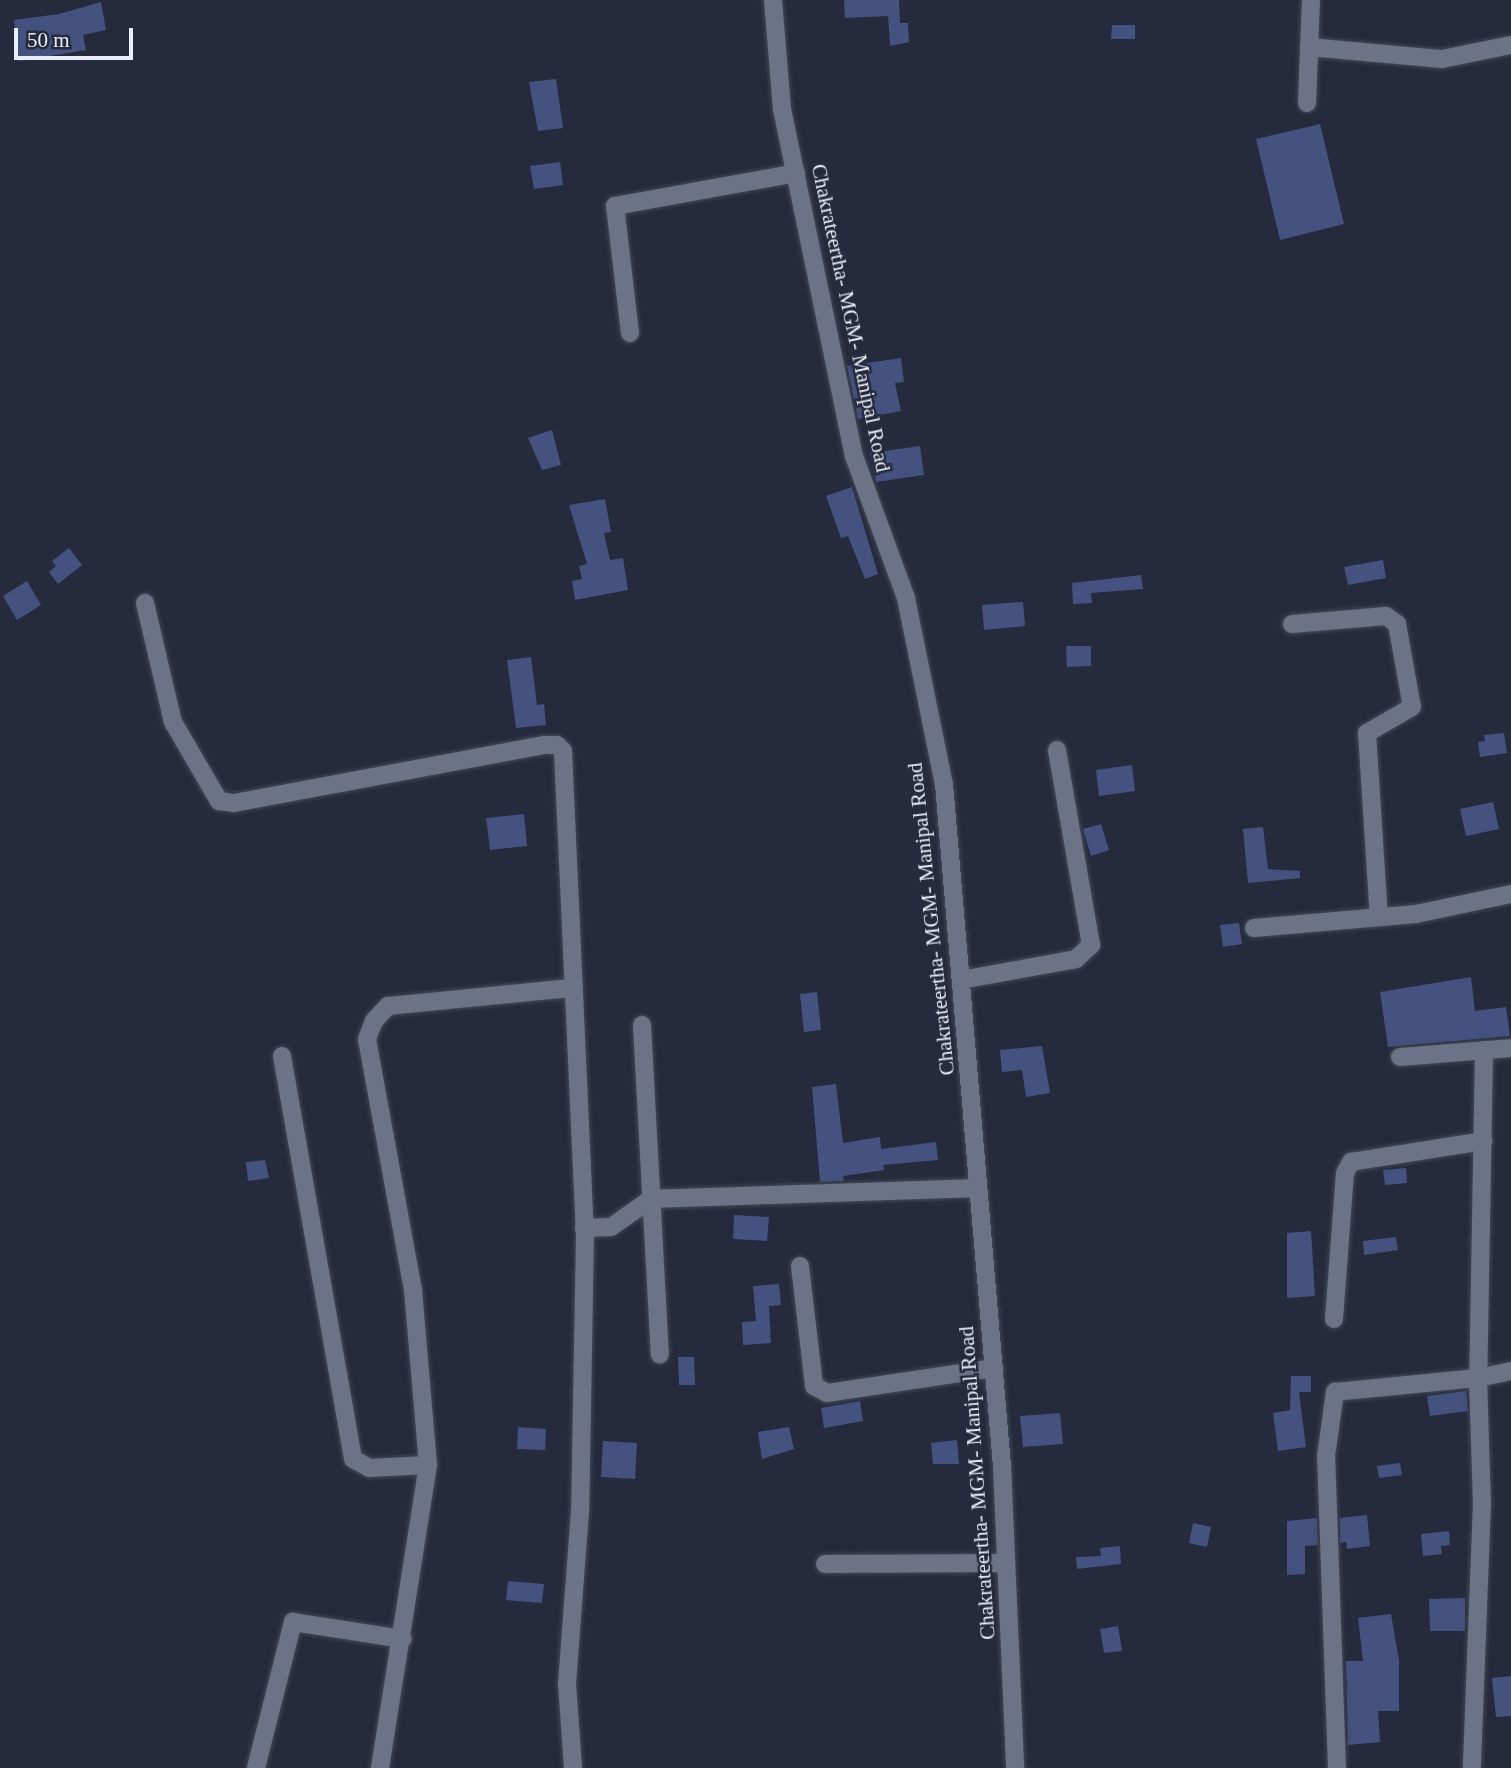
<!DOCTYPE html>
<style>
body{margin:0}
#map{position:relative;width:1511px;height:1768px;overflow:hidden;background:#252a3c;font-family:"Times New Roman",serif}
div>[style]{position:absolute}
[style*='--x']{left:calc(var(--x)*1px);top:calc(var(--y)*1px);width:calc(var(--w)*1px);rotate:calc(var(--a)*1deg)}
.building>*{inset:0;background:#45527f}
.roads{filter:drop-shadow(0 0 2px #434856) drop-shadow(0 0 2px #434856)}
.minor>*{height:18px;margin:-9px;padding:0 9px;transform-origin:9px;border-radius:9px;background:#6c7387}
span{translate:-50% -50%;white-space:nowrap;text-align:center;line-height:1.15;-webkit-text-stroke:5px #252a3c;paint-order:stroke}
.street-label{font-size:21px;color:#eaeefa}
.scale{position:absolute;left:14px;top:28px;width:119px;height:32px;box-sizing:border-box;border:4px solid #eaeefa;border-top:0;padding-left:9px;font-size:21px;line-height:24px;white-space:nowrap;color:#eaeefa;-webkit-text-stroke:5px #252a3c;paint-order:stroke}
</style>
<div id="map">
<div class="building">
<i style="clip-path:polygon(844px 0,899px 0,900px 23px,908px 23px,909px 42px,890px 46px,888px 16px,845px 18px)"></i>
<i style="clip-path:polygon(101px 2px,106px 30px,83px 35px,86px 50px,19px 61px,14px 20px,59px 14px)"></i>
<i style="clip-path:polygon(1112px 25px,1135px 25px,1135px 39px,1111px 39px)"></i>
<i style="clip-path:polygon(556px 79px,563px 128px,538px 131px,529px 82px)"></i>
<i style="clip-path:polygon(1320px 124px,1344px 224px,1280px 240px,1256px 139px)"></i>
<i style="clip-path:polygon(560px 162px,563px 185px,534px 189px,530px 166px)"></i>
<i style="clip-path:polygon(901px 358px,904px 382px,895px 383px,901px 411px,858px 419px,847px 366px)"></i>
<i style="clip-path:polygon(552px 430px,561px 465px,542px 470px,528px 438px)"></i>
<i style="clip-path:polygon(920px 446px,924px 475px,876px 482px,870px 453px)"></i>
<i style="clip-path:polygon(852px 487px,878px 574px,865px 579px,848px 536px,841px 538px,826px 496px)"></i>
<i style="clip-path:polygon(605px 499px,611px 532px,604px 533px,610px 560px,623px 558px,628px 590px,575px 600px,572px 581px,582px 579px,579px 566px,587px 564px,569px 505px)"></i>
<i style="clip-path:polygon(69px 548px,82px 565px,58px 584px,49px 572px,56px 566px,52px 561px)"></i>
<i style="clip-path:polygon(1383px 560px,1386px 578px,1348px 585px,1344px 567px)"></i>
<i style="clip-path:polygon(1141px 575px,1143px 589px,1091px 593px,1092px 603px,1073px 604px,1072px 583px)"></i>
<i style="clip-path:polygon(27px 581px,41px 605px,17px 620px,3px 596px)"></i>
<i style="clip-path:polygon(1023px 602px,1025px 626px,984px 630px,982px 605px)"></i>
<i style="clip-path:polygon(1066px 646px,1091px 646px,1091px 666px,1067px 667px)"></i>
<i style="clip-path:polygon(531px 657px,537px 705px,544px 704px,546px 725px,516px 728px,507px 660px)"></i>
<i style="clip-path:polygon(1504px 733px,1507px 753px,1480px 757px,1478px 742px,1485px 741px,1484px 735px)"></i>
<i style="clip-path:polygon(1132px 765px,1135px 791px,1099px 796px,1096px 770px)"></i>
<i style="clip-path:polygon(1493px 802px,1499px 829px,1466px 836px,1460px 809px)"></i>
<i style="clip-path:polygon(524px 814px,527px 846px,490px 850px,486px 818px)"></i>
<i style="clip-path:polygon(1101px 824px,1109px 850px,1091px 856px,1083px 829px)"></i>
<i style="clip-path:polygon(1263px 827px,1268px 869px,1300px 871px,1300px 878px,1248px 883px,1243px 829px)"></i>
<i style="clip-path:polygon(1239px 923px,1242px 944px,1223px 947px,1220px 925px)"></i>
<i style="clip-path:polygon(1471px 977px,1475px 1011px,1506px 1007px,1510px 1036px,1388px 1047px,1380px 992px)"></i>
<i style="clip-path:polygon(817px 992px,821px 1030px,804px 1032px,800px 994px)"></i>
<i style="clip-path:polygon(1042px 1046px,1050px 1093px,1026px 1097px,1022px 1070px,1002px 1072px,1000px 1050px)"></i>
<i style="clip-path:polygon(836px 1084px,843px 1143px,880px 1137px,881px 1149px,936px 1142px,938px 1160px,883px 1165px,884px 1170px,843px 1176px,844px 1181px,820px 1182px,812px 1087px)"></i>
<i style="clip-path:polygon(265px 1160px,269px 1178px,248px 1181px,246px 1162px)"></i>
<i style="clip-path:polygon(1406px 1168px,1407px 1183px,1385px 1185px,1383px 1170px)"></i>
<i style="clip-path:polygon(734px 1215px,769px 1217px,767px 1241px,733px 1239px)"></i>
<i style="clip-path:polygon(1311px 1231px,1315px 1296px,1287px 1298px,1287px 1233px)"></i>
<i style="clip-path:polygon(1396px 1237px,1398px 1250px,1364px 1255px,1363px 1241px)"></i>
<i style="clip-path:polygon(779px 1284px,781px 1305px,769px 1306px,771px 1343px,743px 1345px,742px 1322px,756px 1321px,753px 1286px)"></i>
<i style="clip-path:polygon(678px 1357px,694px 1357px,695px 1385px,679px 1385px)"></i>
<i style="clip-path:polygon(1291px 1376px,1311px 1376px,1311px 1392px,1299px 1392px,1306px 1447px,1278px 1451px,1273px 1413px,1290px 1410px)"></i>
<i style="clip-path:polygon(1466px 1391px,1468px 1411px,1430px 1416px,1427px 1396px)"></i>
<i style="clip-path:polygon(860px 1401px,863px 1421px,824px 1428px,821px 1408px)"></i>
<i style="clip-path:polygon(1060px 1413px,1063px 1444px,1023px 1447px,1020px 1416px)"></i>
<i style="clip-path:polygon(518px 1427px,546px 1429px,545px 1450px,517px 1449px)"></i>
<i style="clip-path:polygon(789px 1427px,794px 1449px,762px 1459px,758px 1432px)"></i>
<i style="clip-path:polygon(957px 1440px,959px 1464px,933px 1464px,931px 1443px)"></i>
<i style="clip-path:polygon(603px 1441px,637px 1443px,635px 1479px,601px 1477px)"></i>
<i style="clip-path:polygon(1400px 1463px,1402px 1475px,1379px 1478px,1377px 1466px)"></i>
<i style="clip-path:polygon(1367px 1515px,1370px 1546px,1347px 1549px,1346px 1542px,1340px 1543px,1340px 1518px)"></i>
<i style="clip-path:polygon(1317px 1518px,1318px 1545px,1305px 1546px,1305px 1574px,1287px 1575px,1287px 1521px)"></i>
<i style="clip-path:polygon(1193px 1523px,1211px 1527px,1207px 1547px,1189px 1543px)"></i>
<i style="clip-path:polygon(1449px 1531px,1450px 1545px,1441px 1546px,1442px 1554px,1423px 1556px,1421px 1534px)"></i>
<i style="clip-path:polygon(1120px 1546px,1121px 1564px,1077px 1569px,1076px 1557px,1101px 1556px,1100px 1548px)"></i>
<i style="clip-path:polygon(508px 1581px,544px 1584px,542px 1603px,506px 1600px)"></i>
<i style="clip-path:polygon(1465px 1598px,1465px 1631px,1430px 1631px,1429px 1599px)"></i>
<i style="clip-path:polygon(1391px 1614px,1399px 1660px,1399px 1711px,1378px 1711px,1380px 1742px,1348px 1745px,1346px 1661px,1363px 1661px,1358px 1618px)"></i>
<i style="clip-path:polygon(1118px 1626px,1122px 1651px,1104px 1653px,1100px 1629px)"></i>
<i style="clip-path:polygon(1511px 1676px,1511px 1716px,1496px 1717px,1492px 1678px)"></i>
</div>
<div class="roads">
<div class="minor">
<i style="--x:773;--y:0;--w:109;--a:85.3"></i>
<i style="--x:782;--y:109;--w:354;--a:78.3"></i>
<i style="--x:854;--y:456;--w:151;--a:69.9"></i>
<i style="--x:906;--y:598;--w:190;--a:78.5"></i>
<i style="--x:944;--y:784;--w:684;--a:85.14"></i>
<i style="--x:1002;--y:1466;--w:302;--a:87.5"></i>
<i style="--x:1309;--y:47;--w:134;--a:5.2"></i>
<i style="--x:1442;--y:59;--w:70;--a:-11.5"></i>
<i style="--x:1307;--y:103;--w:103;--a:-87.8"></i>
<i style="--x:630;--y:333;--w:128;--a:-96.7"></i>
<i style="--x:615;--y:206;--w:184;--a:-10.3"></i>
<i style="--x:145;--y:603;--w:122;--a:76.8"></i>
<i style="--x:173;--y:722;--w:91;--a:59.8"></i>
<i style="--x:219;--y:801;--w:15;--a:8"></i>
<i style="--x:234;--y:803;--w:316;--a:-10.6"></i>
<i style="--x:545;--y:745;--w:12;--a:0"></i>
<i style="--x:557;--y:745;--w:8;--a:45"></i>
<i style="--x:563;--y:751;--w:484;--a:87.4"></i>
<i style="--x:585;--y:1234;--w:277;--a:91"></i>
<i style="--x:580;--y:1511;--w:173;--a:94.3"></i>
<i style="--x:567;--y:1684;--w:84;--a:85.9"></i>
<i style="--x:1292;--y:624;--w:94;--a:-4.9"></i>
<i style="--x:1386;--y:616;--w:14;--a:36"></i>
<i style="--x:1397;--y:624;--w:84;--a:79.8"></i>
<i style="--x:1412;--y:707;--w:52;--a:150"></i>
<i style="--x:1367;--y:733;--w:184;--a:86.3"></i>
<i style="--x:1254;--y:928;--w:163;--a:-4.9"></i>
<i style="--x:1416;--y:914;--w:97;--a:-11.9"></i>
<i style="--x:961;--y:980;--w:117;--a:-10.3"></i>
<i style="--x:1076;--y:959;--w:21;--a:-43"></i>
<i style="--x:1091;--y:945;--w:198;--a:-99.9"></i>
<i style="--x:642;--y:1025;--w:330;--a:86.9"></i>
<i style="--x:1484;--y:1050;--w:328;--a:91"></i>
<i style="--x:1478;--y:1378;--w:34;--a:-12"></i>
<i style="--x:282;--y:1056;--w:409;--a:80"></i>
<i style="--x:353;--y:1459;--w:18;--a:29"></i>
<i style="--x:369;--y:1468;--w:59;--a:-2.9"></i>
<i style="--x:1400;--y:1057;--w:111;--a:-4.6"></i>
<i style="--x:584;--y:1228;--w:27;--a:-2"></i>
<i style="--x:611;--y:1227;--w:49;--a:-35"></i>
<i style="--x:651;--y:1199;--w:327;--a:-1.9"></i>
<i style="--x:800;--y:1266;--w:121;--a:83.3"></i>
<i style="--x:814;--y:1386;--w:15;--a:28"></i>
<i style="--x:827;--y:1393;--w:169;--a:-8.5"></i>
<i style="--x:1334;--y:1319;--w:146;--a:-85.7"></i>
<i style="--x:1345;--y:1173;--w:13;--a:-61"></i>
<i style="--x:1351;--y:1162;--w:134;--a:-9"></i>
<i style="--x:825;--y:1564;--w:181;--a:-0.3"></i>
<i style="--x:256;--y:1768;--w:151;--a:-75.8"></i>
<i style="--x:293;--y:1622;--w:111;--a:8.8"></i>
<i style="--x:380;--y:1768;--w:307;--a:-81"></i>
<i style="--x:428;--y:1465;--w:176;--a:-94.9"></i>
<i style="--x:413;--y:1290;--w:255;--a:-100.4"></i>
<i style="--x:367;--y:1039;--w:19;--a:-69"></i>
<i style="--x:374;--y:1021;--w:21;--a:-47"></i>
<i style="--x:388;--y:1006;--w:185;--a:-5.6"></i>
<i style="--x:1337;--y:1768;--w:312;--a:-92"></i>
<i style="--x:1326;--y:1456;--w:65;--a:-82"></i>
<i style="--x:1335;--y:1392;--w:144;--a:-5.6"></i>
<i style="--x:1478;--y:1378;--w:125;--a:88.2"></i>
<i style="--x:1482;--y:1503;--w:265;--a:92.2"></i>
</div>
</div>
<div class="street-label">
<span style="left:851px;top:318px;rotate:78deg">Chakrateertha- MGM- Manipal Road</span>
<span style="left:931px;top:919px;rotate:-96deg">Chakrateertha- MGM- Manipal Road</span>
<span style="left:977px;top:1483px;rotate:-94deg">Chakrateertha- MGM- Manipal Road</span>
</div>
<div class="scale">50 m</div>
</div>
